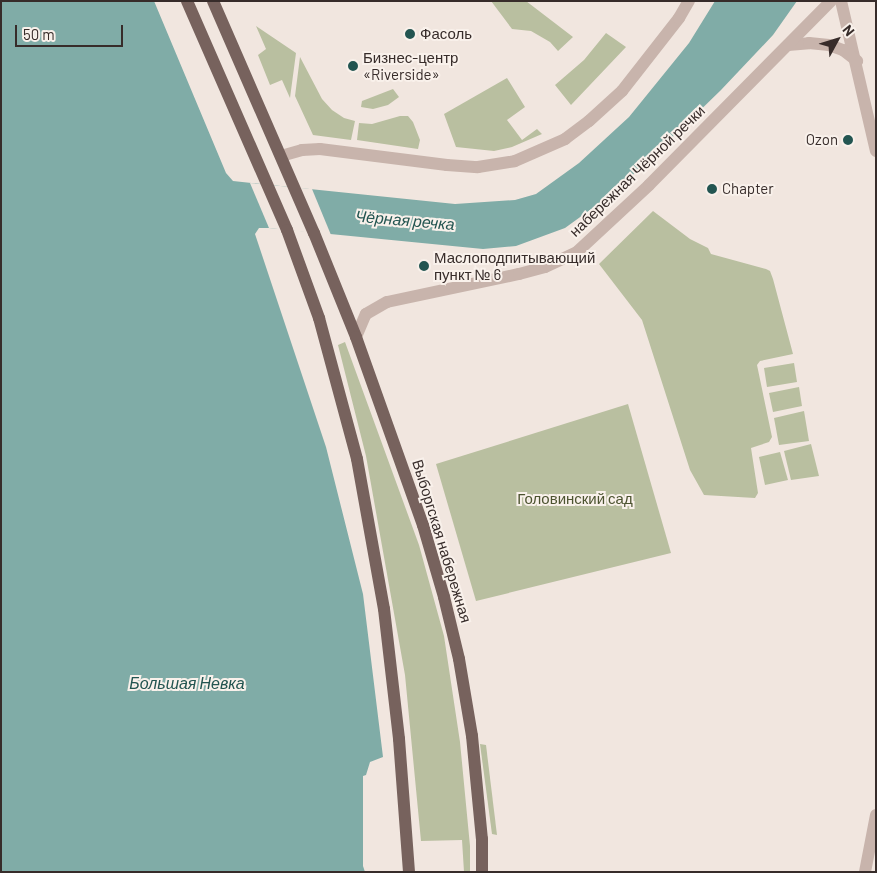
<!DOCTYPE html>
<meta charset="utf-8">
<style>
body{margin:0}
#map{position:relative;width:877px;height:873px;overflow:hidden;background:#f1e6df;font-family:Barlow,sans-serif}
div>[style]{position:absolute}
[style*='--x']{left:calc(var(--x)*1px);top:calc(var(--y)*1px);width:calc(var(--w)*1px);rotate:calc(var(--a)*1deg)}
.green>*{inset:0;background:#b9bfa0}
.water>*{inset:0;background:#80aca7}
.pier>*{inset:0;background:#f1e6df}
.minor>*{height:12px;margin:-6px;padding:0 6px;transform-origin:6px;border-radius:6px;background:#c8b4ac}
.tertiary>*{height:12px;margin:-6px;padding:0 6px;transform-origin:6px;border-radius:6px;background:#c8b4ac}
.primary>*{height:12px;margin:-6px;padding:0 6px;transform-origin:6px;border-radius:6px;background:#77625d}
.dots>*{width:14px;height:14px;translate:-50% -50%;box-sizing:border-box;border:2px solid #f9f1eb;border-radius:50%}
span{translate:-50% -50%;white-space:nowrap;text-align:center;line-height:1.15;-webkit-text-stroke:4px #f9f1eb;paint-order:stroke}
.poi-label{font-size:15px;color:#372c2a}
.left{translate:0 -50%;text-align:left}
.right{translate:-100% -50%;text-align:right}
.street-label{font-size:15px;color:#372c2a}
.park-label{font-size:15px;color:#4c5330}
.water-label{font-size:16px;color:#235551;font-style:italic}
.frame{position:absolute;inset:0;border:2px solid #372c2a;pointer-events:none}
.north{position:absolute;left:812px;top:15px;width:50px;height:50px;-webkit-text-stroke:4px #f9f1eb;paint-order:stroke;rotate:51deg;font-size:14px;font-weight:700;line-height:20px;text-align:center;color:#372c2a}
.north::after{content:'';display:block;margin:auto;width:18px;height:22px;background:#372c2a;clip-path:polygon(50% 0,100% 100%,50% 72%,0 100%)}
.scale{position:absolute;left:15px;top:25px;width:108px;height:22px;box-sizing:border-box;border:2px solid #372c2a;border-top:0;padding-left:6px;font-size:15px;line-height:18px;white-space:nowrap;color:#372c2a;-webkit-text-stroke:4px #f9f1eb;paint-order:stroke}
</style>
<div id="map">
<div class="green">
<i style="clip-path:polygon(491px 1px,526px 1px,573px 37px,558px 51px,550px 42px,531px 31px,512px 29px)"></i>
<i style="clip-path:polygon(256px 26px,296px 53px,290px 98px,282px 80px,270px 85px,258px 55px,266px 49px)"></i>
<i style="clip-path:polygon(606px 33px,626px 47px,571px 105px,555px 85px,584px 60px)"></i>
<i style="clip-path:polygon(300px 57px,322px 99px,332px 110px,344px 118px,355px 121px,351px 140px,313px 135px,295px 96px)"></i>
<i style="clip-path:polygon(507px 78px,525px 107px,507px 120px,522px 140px,537px 129px,542px 134px,512px 147px,494px 151px,456px 147px,444px 114px)"></i>
<i style="clip-path:polygon(393px 89px,399px 97px,388px 105px,373px 109px,361px 107px,362px 101px)"></i>
<i style="clip-path:polygon(400px 116px,408px 116px,413px 122px,420px 140px,418px 149px,357px 140px,359px 123px,372px 124px)"></i>
<i style="clip-path:polygon(653px 211px,690px 239px,708px 248px,711px 254px,766px 269px,770px 271px,773px 279px,793px 354px,760px 361px,757px 365px,772px 437px,769px 442px,751px 448px,758px 493px,755px 498px,704px 495px,690px 470px,642px 320px,599px 264px)"></i>
<i style="clip-path:polygon(345px 342px,419px 545px,444px 636px,460px 742px,470px 846px,470px 872px,464px 872px,462px 840px,421px 841px,405px 675px,366px 456px,338px 345px)"></i>
<i style="clip-path:polygon(794px 363px,797px 382px,767px 387px,764px 368px)"></i>
<i style="clip-path:polygon(799px 387px,802px 406px,773px 412px,769px 393px)"></i>
<i style="clip-path:polygon(628px 404px,671px 553px,476px 601px,436px 464px)"></i>
<i style="clip-path:polygon(804px 411px,809px 441px,779px 445px,774px 418px)"></i>
<i style="clip-path:polygon(811px 444px,819px 476px,791px 480px,784px 451px)"></i>
<i style="clip-path:polygon(780px 452px,788px 480px,765px 485px,759px 457px)"></i>
<i style="clip-path:polygon(480px 744px,486px 745px,497px 835px,492px 834px)"></i>
</div>
<div class="water">
<i style="clip-path:polygon(1px 1px,154px 1px,226px 173px,233px 181px,455px 204px,515px 200px,536px 194px,579px 163px,629px 117px,689px 43px,715px 1px,797px 1px,773px 35px,721px 90px,648px 161px,612px 194px,565px 228px,516px 246px,483px 249px,269px 228px,259px 228px,255px 234px,326px 447px,363px 594px,383px 757px,370px 762px,366px 775px,363px 776px,363px 866px,365px 872px,1px 872px)"></i>
</div>
<div class="pier">
<i style="clip-path:polygon(250px 183px,312px 189px,331px 235px,269px 228px)"></i>
</div>
<div class="minor">
<i style="--x:841;--y:1;--w:154;--a:76.9"></i>
<i style="--x:788;--y:45;--w:21;--a:-5"></i>
<i style="--x:809;--y:43;--w:20;--a:6"></i>
<i style="--x:829;--y:45;--w:15;--a:20"></i>
<i style="--x:843;--y:50;--w:18;--a:38"></i>
<i style="--x:281;--y:156;--w:22;--a:-16"></i>
<i style="--x:302;--y:150;--w:18;--a:-3"></i>
<i style="--x:320;--y:149;--w:128;--a:7.2"></i>
<i style="--x:447;--y:165;--w:31;--a:4"></i>
<i style="--x:478;--y:167;--w:37;--a:-9"></i>
<i style="--x:515;--y:161;--w:55;--a:-23.7"></i>
<i style="--x:565;--y:139;--w:30;--a:-37"></i>
<i style="--x:589;--y:121;--w:45;--a:-42.3"></i>
<i style="--x:622;--y:91;--w:93;--a:-52"></i>
<i style="--x:679;--y:18;--w:20;--a:-60"></i>
<i style="--x:865;--y:872;--w:58;--a:-79.1"></i>
</div>
<div class="tertiary">
<i style="--x:356;--y:337;--w:25;--a:-67"></i>
<i style="--x:366;--y:314;--w:24;--a:-30"></i>
<i style="--x:387;--y:302;--w:135;--a:-12"></i>
<i style="--x:519;--y:274;--w:27;--a:-15"></i>
<i style="--x:545;--y:267;--w:35;--a:-25"></i>
<i style="--x:577;--y:252;--w:98;--a:-42.9"></i>
<i style="--x:649;--y:185;--w:259;--a:-45.3"></i>
</div>
<div class="primary">
<i style="--x:187;--y:1;--w:250;--a:66.4"></i>
<i style="--x:287;--y:230;--w:94;--a:70"></i>
<i style="--x:319;--y:318;--w:146;--a:74.9"></i>
<i style="--x:357;--y:459;--w:152;--a:79.8"></i>
<i style="--x:384;--y:609;--w:131;--a:83.4"></i>
<i style="--x:399;--y:739;--w:133;--a:85.7"></i>
<i style="--x:213;--y:1;--w:253;--a:66.5"></i>
<i style="--x:314;--y:233;--w:112;--a:68"></i>
<i style="--x:356;--y:337;--w:200;--a:70.4"></i>
<i style="--x:423;--y:525;--w:75;--a:73.7"></i>
<i style="--x:444;--y:597;--w:64;--a:76.4"></i>
<i style="--x:459;--y:659;--w:78;--a:80.4"></i>
<i style="--x:472;--y:736;--w:103;--a:84.5"></i>
<i style="--x:482;--y:839;--w:33;--a:90"></i>
</div>
<div class="dots">
<i style="left:410px;top:34px;background:#235551"></i>
<i style="left:353px;top:66px;background:#235551"></i>
<i style="left:848px;top:140px;background:#235551"></i>
<i style="left:712px;top:189px;background:#235551"></i>
<i style="left:424px;top:266px;background:#235551"></i>
</div>
<div class="poi-label">
<span class="left" style="left:420px;top:34px">Фасоль</span>
<span class="left" style="left:363px;top:66px">Бизнес-центр<br>«Riverside»</span>
<span class="right" style="left:838px;top:140px">Ozon</span>
<span class="left" style="left:722px;top:189px">Chapter</span>
<span class="left" style="left:434px;top:266px">Маслоподпитывающий<br>пункт № 6</span>
</div>
<div class="street-label">
<span style="left:637px;top:171px;rotate:-44deg">набережная Чёрной речки</span>
<span style="left:442px;top:541px;rotate:73deg">Выборгская набережная</span>
</div>
<div class="park-label">
<span style="left:575px;top:499px">Головинский сад</span>
</div>
<div class="water-label">
<span style="left:405px;top:220px;rotate:5deg">Чёрная речка</span>
<span style="left:187px;top:683px">Большая Невка</span>
</div>
<div class="frame"></div>
<div class="north">N</div>
<div class="scale">50 m</div>
</div>
